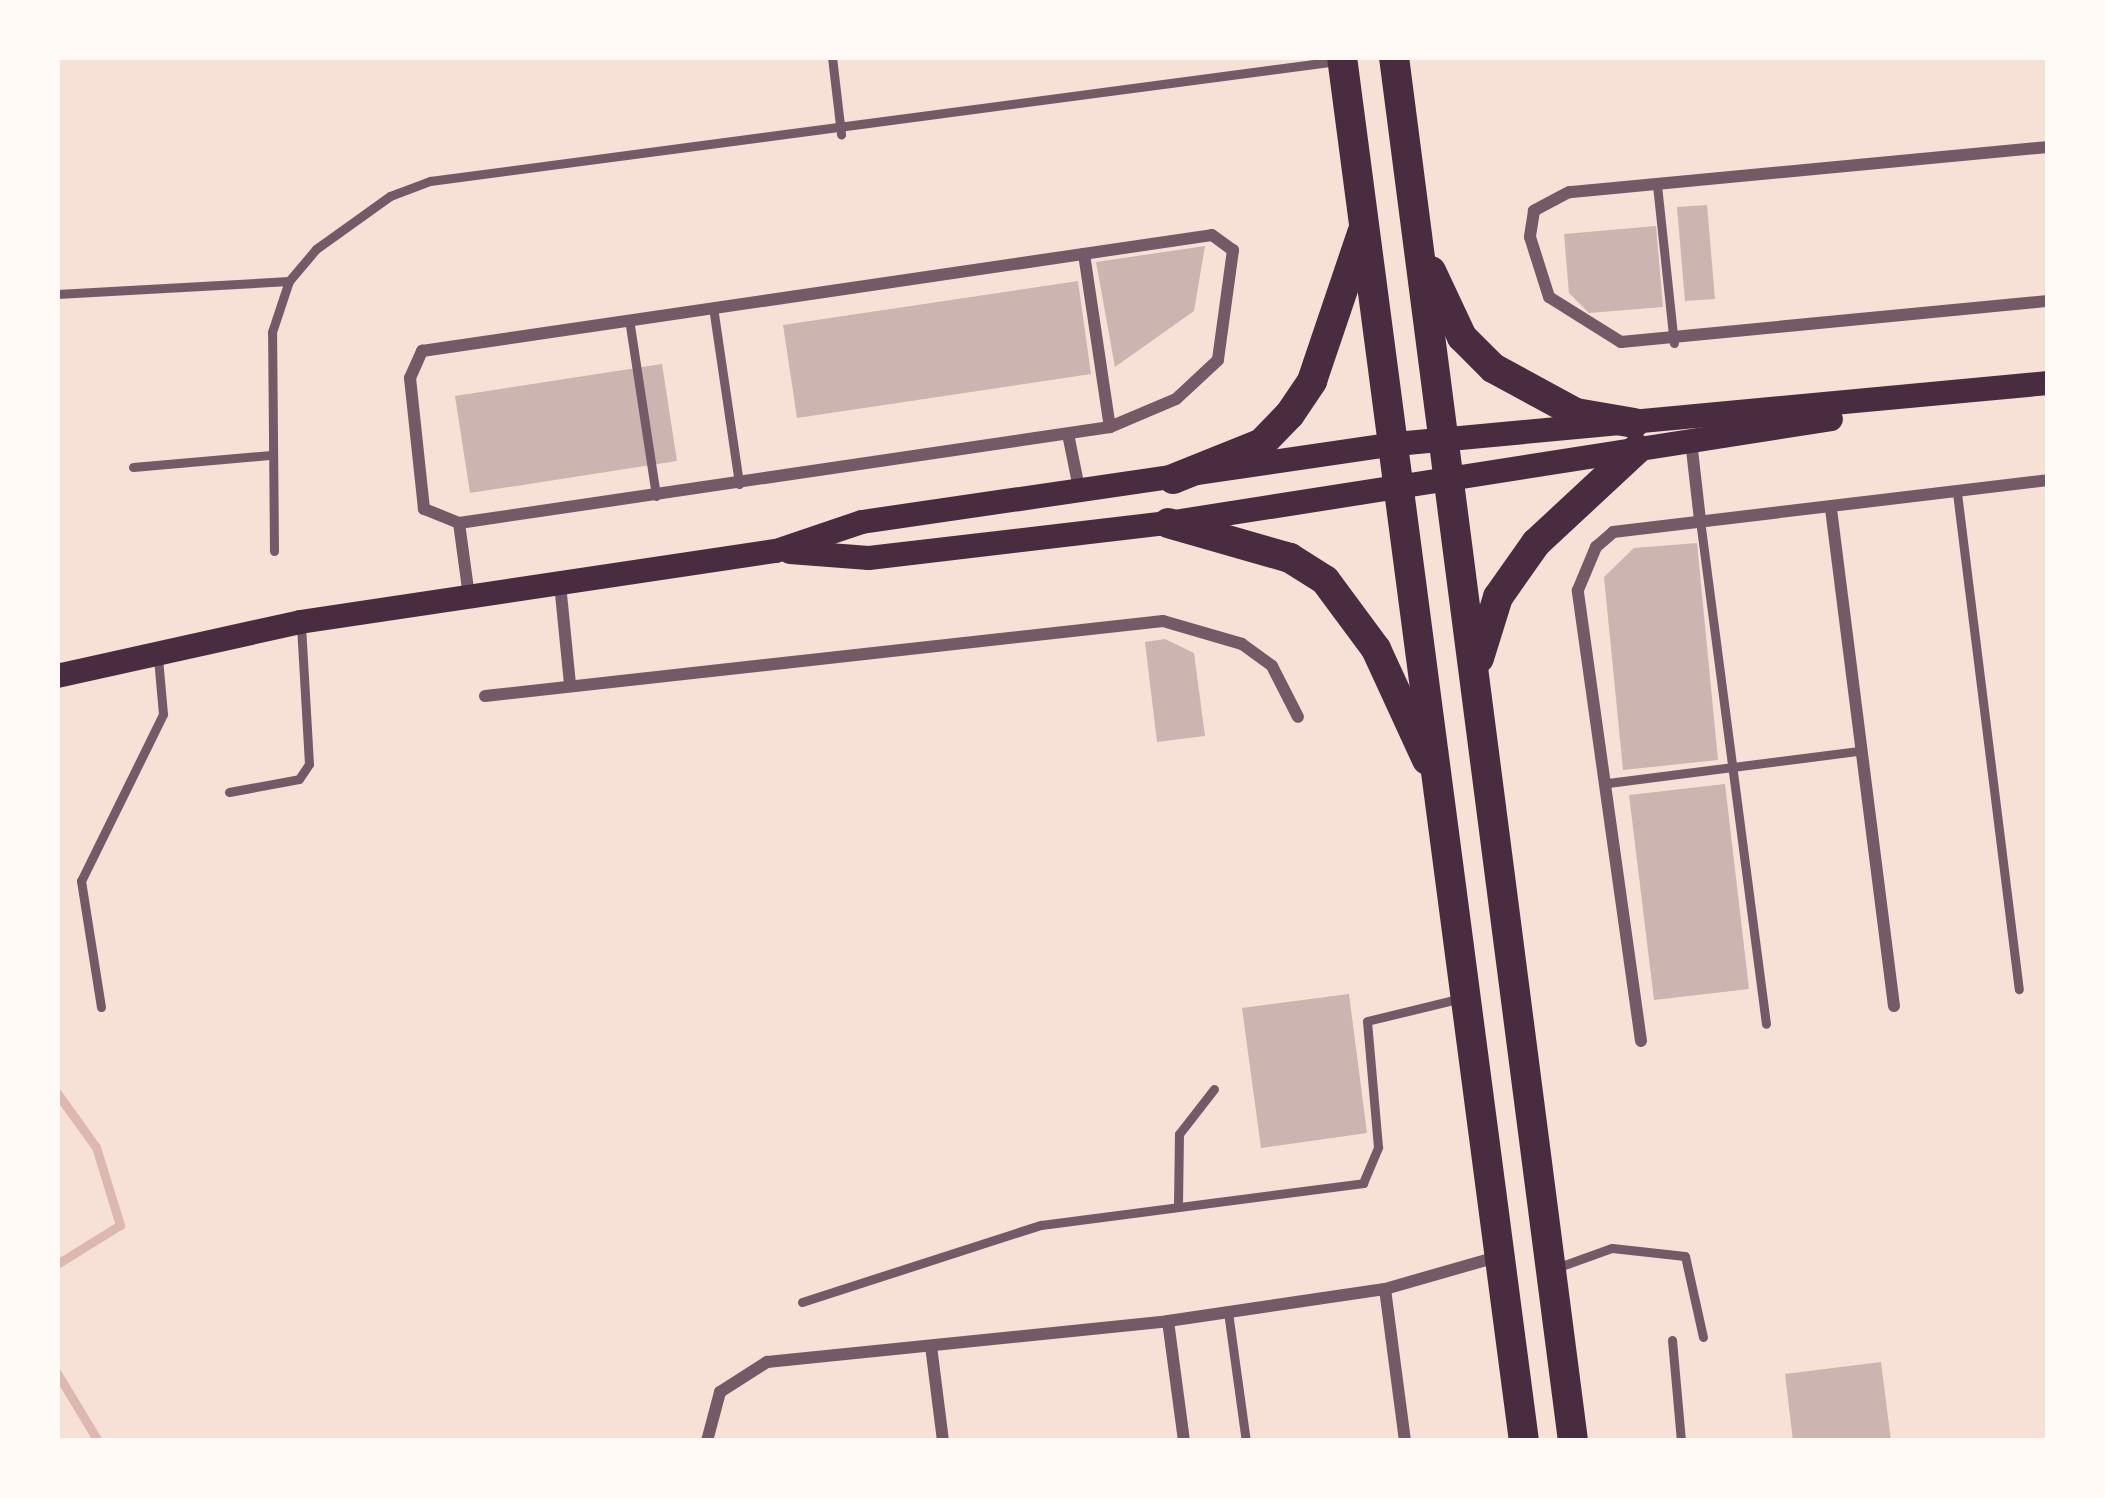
<!DOCTYPE html>
<style>
body{margin:0}
#map{position:relative;width:2105px;height:1498px;overflow:hidden;background:#f7e1d7;font-family:"Fira Sans",sans-serif}
div>[style]{position:absolute}
[style*='--x']{left:calc(var(--x)*1px);top:calc(var(--y)*1px);width:calc(var(--w)*1px);rotate:calc(var(--a)*1deg)}
.stream>*{height:9px;margin:-4.5px;padding:0 4.5px;transform-origin:4.5px;border-radius:4.5px;background:#dcb8b0}
.building>*{inset:0;background:#ccb4b1}
.service>*{height:9px;margin:-4.5px;padding:0 4.5px;transform-origin:4.5px;border-radius:4.5px;background:#755966}
.minor>*{height:12px;margin:-6px;padding:0 6px;transform-origin:6px;border-radius:6px;background:#755966}
.secondary>*{height:24px;margin:-12px;padding:0 12px;transform-origin:12px;border-radius:12px;background:#4a2c40}
.trunk>*{height:30px;margin:-15px;padding:0 15px;transform-origin:15px;border-radius:15px;background:#4a2c40}
span{translate:-50% -50%;white-space:nowrap;text-align:center;line-height:1.15;-webkit-text-stroke:12px #fffaf5;paint-order:stroke}
.frame{position:absolute;inset:0;border:60px solid #fffaf5;pointer-events:none}
</style>
<div id="map">
<div class="stream">
<i style="--x:57;--y:1093;--w:67;--a:54.2"></i>
<i style="--x:96;--y:1147;--w:82;--a:72.9"></i>
<i style="--x:120;--y:1225;--w:74;--a:148.2"></i>
<i style="--x:57;--y:1373;--w:79;--a:58.9"></i>
</div>
<div class="building">
<i style="clip-path:polygon(1707px 205px,1715px 299px,1685px 301px,1677px 207px)"></i>
<i style="clip-path:polygon(1656px 226px,1663px 307px,1589px 313px,1569px 293px,1564px 234px)"></i>
<i style="clip-path:polygon(1205px 246px,1194px 311px,1115px 367px,1096px 262px)"></i>
<i style="clip-path:polygon(1078px 281px,1091px 374px,797px 418px,783px 325px)"></i>
<i style="clip-path:polygon(662px 364px,677px 461px,470px 493px,455px 396px)"></i>
<i style="clip-path:polygon(1697px 543px,1718px 760px,1623px 770px,1604px 577px,1634px 548px)"></i>
<i style="clip-path:polygon(1165px 639px,1194px 653px,1205px 736px,1157px 742px,1145px 642px)"></i>
<i style="clip-path:polygon(1725px 784px,1749px 989px,1654px 1000px,1629px 795px)"></i>
<i style="clip-path:polygon(1349px 994px,1367px 1133px,1261px 1148px,1242px 1008px)"></i>
<i style="clip-path:polygon(1881px 1362px,1891px 1441px,1793px 1441px,1785px 1374px)"></i>
</div>
<div class="service">
<i style="--x:832;--y:57;--w:78;--a:83.3"></i>
<i style="--x:1657;--y:185;--w:159;--a:83.9"></i>
<i style="--x:57;--y:294;--w:232;--a:-3.2"></i>
<i style="--x:713;--y:307;--w:179;--a:81.6"></i>
<i style="--x:629;--y:319;--w:179;--a:81.3"></i>
<i style="--x:133;--y:467;--w:139;--a:-5"></i>
<i style="--x:1957;--y:493;--w:500;--a:82.9"></i>
<i style="--x:1700;--y:520;--w:508;--a:82.54"></i>
<i style="--x:274;--y:551;--w:219;--a:-90.5"></i>
<i style="--x:272;--y:332;--w:54;--a:-71.6"></i>
<i style="--x:289;--y:281;--w:42;--a:-49.8"></i>
<i style="--x:316;--y:249;--w:91;--a:-35.6"></i>
<i style="--x:390;--y:196;--w:43;--a:-20.6"></i>
<i style="--x:430;--y:181;--w:915;--a:-7.54"></i>
<i style="--x:1608;--y:783;--w:253;--a:-7.3"></i>
<i style="--x:229;--y:792;--w:71;--a:-10.5"></i>
<i style="--x:299;--y:779;--w:18;--a:-56"></i>
<i style="--x:309;--y:764;--w:137;--a:-93.3"></i>
<i style="--x:101;--y:1007;--w:128;--a:-99"></i>
<i style="--x:81;--y:881;--w:186;--a:-63.8"></i>
<i style="--x:163;--y:714;--w:56;--a:-95.1"></i>
<i style="--x:1178;--y:1205;--w:71;--a:-89.2"></i>
<i style="--x:1179;--y:1134;--w:57;--a:-52.1"></i>
<i style="--x:1556;--y:1268;--w:59;--a:-19.7"></i>
<i style="--x:1612;--y:1248;--w:73;--a:6.3"></i>
<i style="--x:1685;--y:1256;--w:83;--a:77.5"></i>
<i style="--x:802;--y:1302;--w:251;--a:-17.9"></i>
<i style="--x:1041;--y:1225;--w:325;--a:-7.4"></i>
<i style="--x:1363;--y:1183;--w:39;--a:-67"></i>
<i style="--x:1378;--y:1147;--w:126;--a:-95"></i>
<i style="--x:1367;--y:1021;--w:97;--a:-13.7"></i>
<i style="--x:1228;--y:1312;--w:130;--a:82.1"></i>
<i style="--x:1672;--y:1340;--w:101;--a:84.9"></i>
</div>
<div class="minor">
<i style="--x:2048;--y:147;--w:481;--a:174.6"></i>
<i style="--x:1569;--y:192;--w:40;--a:152"></i>
<i style="--x:1534;--y:211;--w:26;--a:99"></i>
<i style="--x:1530;--y:237;--w:63;--a:72.4"></i>
<i style="--x:1549;--y:297;--w:85;--a:32"></i>
<i style="--x:1621;--y:342;--w:429;--a:-5.5"></i>
<i style="--x:1212;--y:235;--w:26;--a:36"></i>
<i style="--x:1233;--y:250;--w:111;--a:97.8"></i>
<i style="--x:1218;--y:360;--w:57;--a:137.1"></i>
<i style="--x:1176;--y:399;--w:72;--a:157"></i>
<i style="--x:1110;--y:427;--w:658;--a:171.61"></i>
<i style="--x:459;--y:523;--w:38;--a:-158"></i>
<i style="--x:424;--y:509;--w:132;--a:-96.1"></i>
<i style="--x:410;--y:378;--w:30;--a:-66"></i>
<i style="--x:422;--y:351;--w:798;--a:-8.35"></i>
<i style="--x:1084;--y:254;--w:175;--a:81.5"></i>
<i style="--x:1068;--y:434;--w:60;--a:78.5"></i>
<i style="--x:1691;--y:441;--w:80;--a:83.5"></i>
<i style="--x:1831;--y:509;--w:501;--a:82.78"></i>
<i style="--x:459;--y:523;--w:74;--a:82.2"></i>
<i style="--x:560;--y:584;--w:100;--a:84.3"></i>
<i style="--x:485;--y:696;--w:682;--a:-6.31"></i>
<i style="--x:1163;--y:621;--w:82;--a:16.2"></i>
<i style="--x:1242;--y:644;--w:37;--a:36"></i>
<i style="--x:1272;--y:666;--w:57;--a:63"></i>
<i style="--x:1641;--y:1041;--w:455;--a:-98"></i>
<i style="--x:1578;--y:590;--w:47;--a:-67.3"></i>
<i style="--x:1596;--y:547;--w:23;--a:-41"></i>
<i style="--x:1613;--y:532;--w:438;--a:-6.8"></i>
<i style="--x:1385;--y:1289;--w:153;--a:82.5"></i>
<i style="--x:1168;--y:1321;--w:121;--a:82.4"></i>
<i style="--x:931;--y:1346;--w:96;--a:82.8"></i>
<i style="--x:707;--y:1441;--w:51;--a:-75.1"></i>
<i style="--x:720;--y:1392;--w:56;--a:-32.6"></i>
<i style="--x:767;--y:1362;--w:403;--a:-5.8"></i>
<i style="--x:1168;--y:1321;--w:219;--a:-8.4"></i>
<i style="--x:1385;--y:1289;--w:120;--a:-16"></i>
</div>
<div class="secondary">
<i style="--x:790;--y:552;--w:79;--a:4.3"></i>
<i style="--x:869;--y:558;--w:301;--a:-6.7"></i>
<i style="--x:1168;--y:523;--w:671;--a:-8.91"></i>
<i style="--x:57;--y:676;--w:249;--a:-12.5"></i>
<i style="--x:300;--y:622;--w:481;--a:-8.5"></i>
<i style="--x:776;--y:551;--w:91;--a:-18.6"></i>
<i style="--x:862;--y:522;--w:540;--a:-8.31"></i>
<i style="--x:1396;--y:444;--w:655;--a:-5.34"></i>
</div>
<div class="trunk">
<i style="--x:1342;--y:57;--w:1396;--a:82.51"></i>
<i style="--x:1394;--y:57;--w:1396;--a:82.63"></i>
<i style="--x:1431;--y:271;--w:73;--a:64.8"></i>
<i style="--x:1462;--y:337;--w:44;--a:45"></i>
<i style="--x:1493;--y:368;--w:94;--a:28.5"></i>
<i style="--x:1576;--y:413;--w:59;--a:9.8"></i>
<i style="--x:1173;--y:479;--w:96;--a:-22"></i>
<i style="--x:1262;--y:443;--w:40;--a:-46"></i>
<i style="--x:1290;--y:414;--w:40;--a:-56"></i>
<i style="--x:1312;--y:381;--w:156;--a:-71.3"></i>
<i style="--x:1168;--y:523;--w:127;--a:16"></i>
<i style="--x:1290;--y:558;--w:41;--a:32.2"></i>
<i style="--x:1325;--y:580;--w:86;--a:53.5"></i>
<i style="--x:1376;--y:649;--w:122;--a:65.3"></i>
<i style="--x:1479;--y:658;--w:64;--a:-72.7"></i>
<i style="--x:1498;--y:597;--w:66;--a:-54.9"></i>
<i style="--x:1536;--y:543;--w:138;--a:-42.9"></i>
</div>
<div class="frame"></div>
</div>
